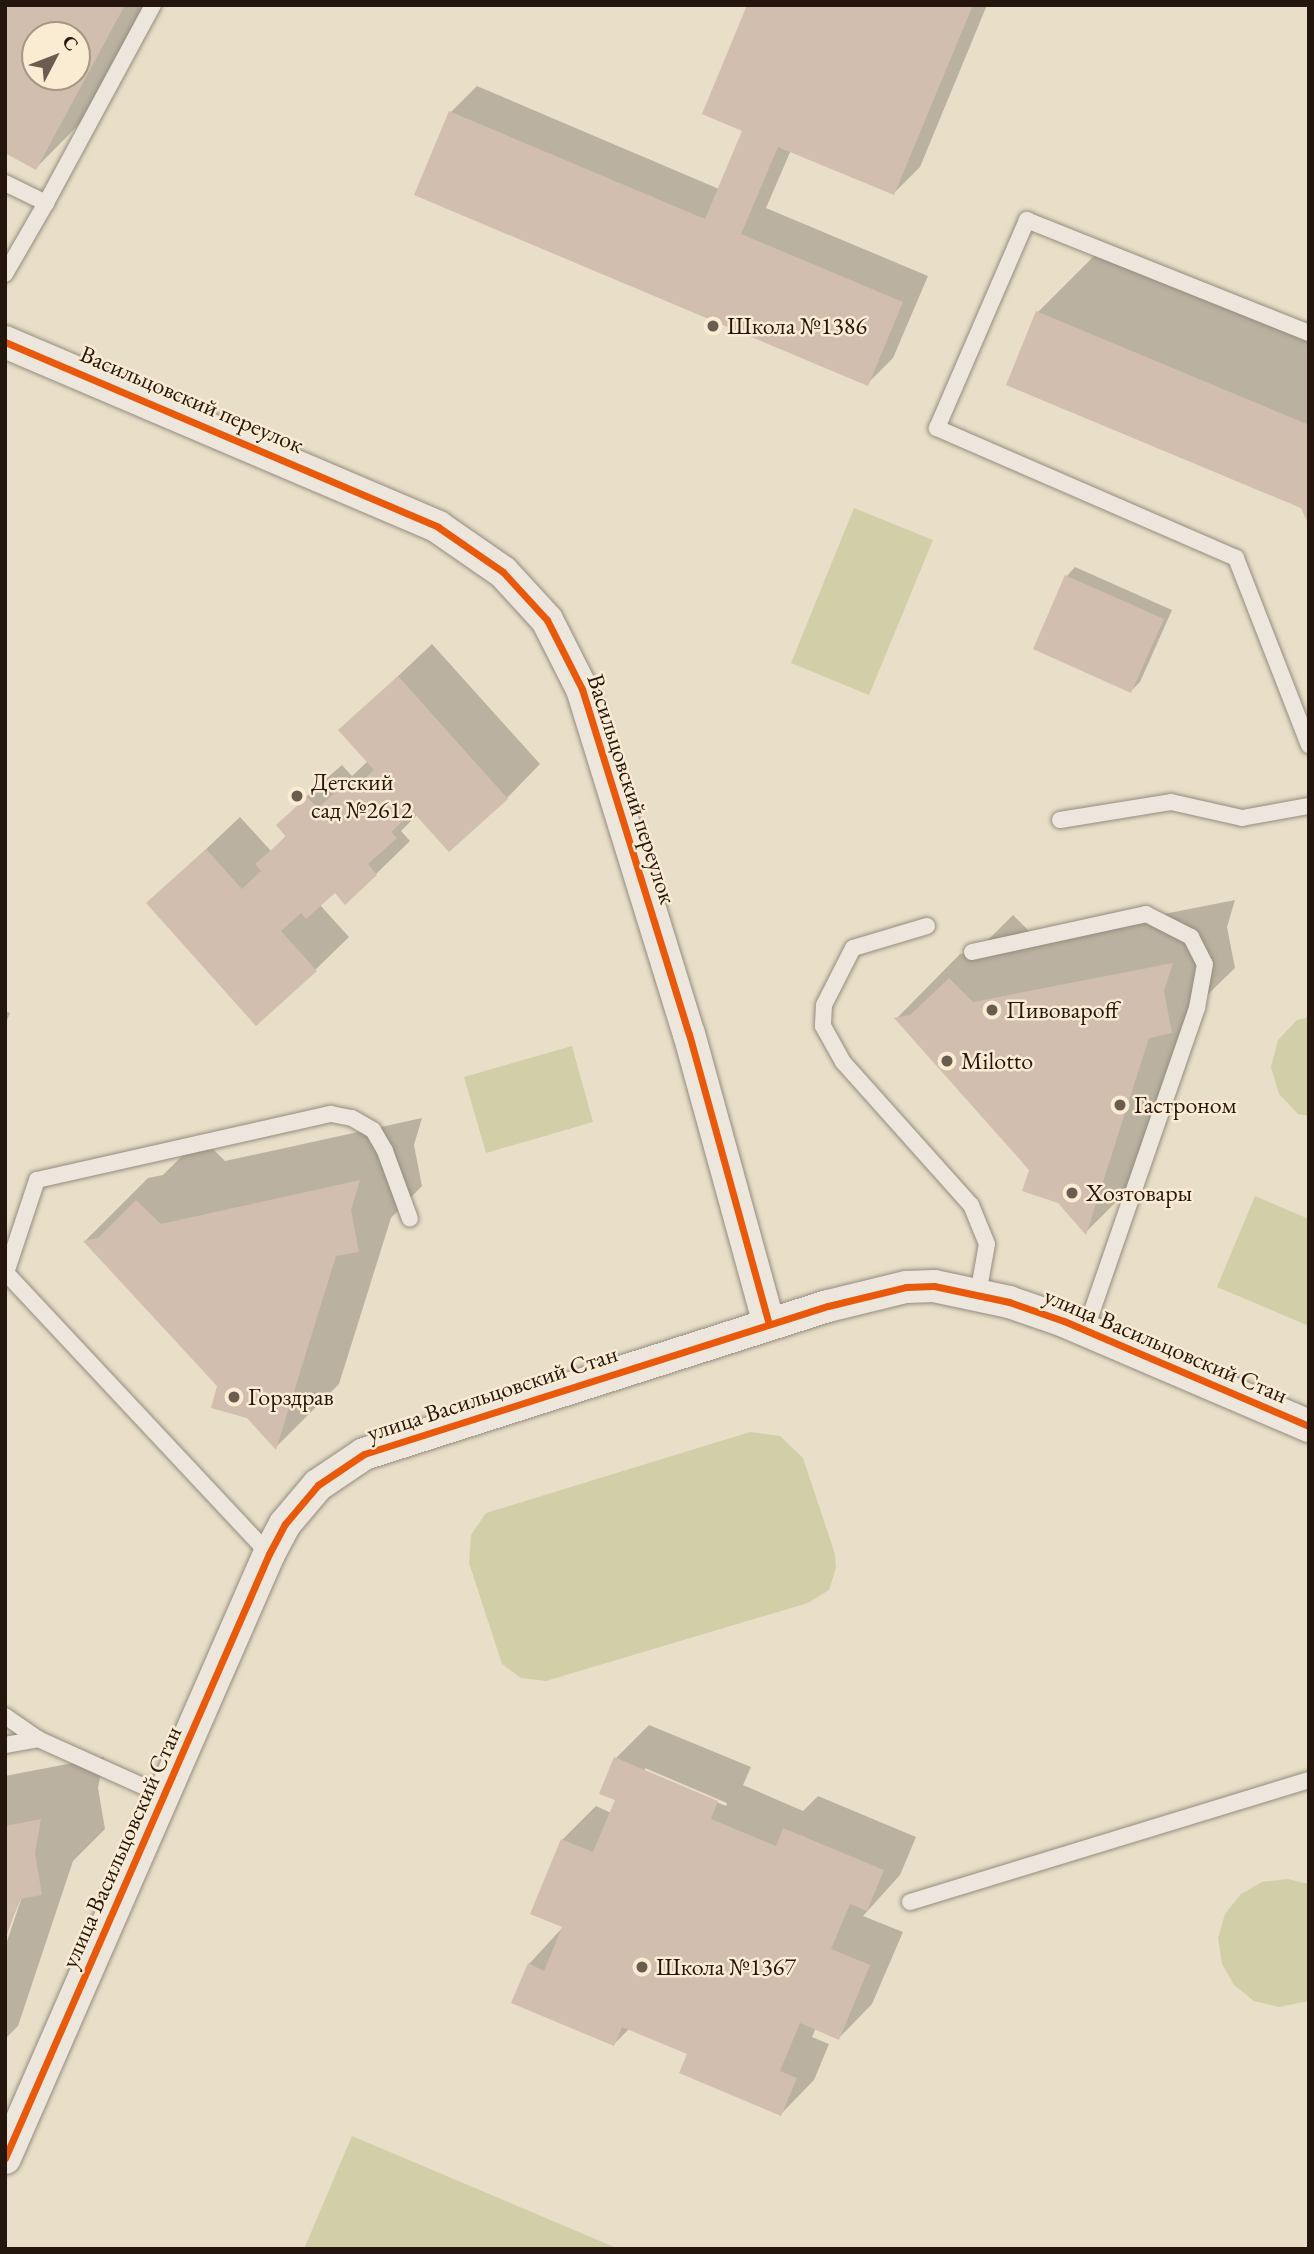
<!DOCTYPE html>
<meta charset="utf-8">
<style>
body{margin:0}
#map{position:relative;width:1314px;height:2254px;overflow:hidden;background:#e9dec8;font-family:"EB Garamond",serif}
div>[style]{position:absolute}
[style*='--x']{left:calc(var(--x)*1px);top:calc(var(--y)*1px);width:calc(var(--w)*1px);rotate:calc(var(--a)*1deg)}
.green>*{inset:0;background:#d2cfa8}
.shadow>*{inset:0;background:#0003}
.building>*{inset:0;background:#d2beaf}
.roads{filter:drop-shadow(0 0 2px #948c7f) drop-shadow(0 0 2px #948c7f)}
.lane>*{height:16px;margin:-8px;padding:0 8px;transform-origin:8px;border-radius:8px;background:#ece6dc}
.street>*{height:32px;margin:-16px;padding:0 16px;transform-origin:16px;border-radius:16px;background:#ece6dc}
.cycleway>*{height:7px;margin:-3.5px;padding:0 3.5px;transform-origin:3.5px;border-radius:3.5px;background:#e8590c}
.dots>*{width:19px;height:19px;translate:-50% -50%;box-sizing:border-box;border:4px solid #f9ecd3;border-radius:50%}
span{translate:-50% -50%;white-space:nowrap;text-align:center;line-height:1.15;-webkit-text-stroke:5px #f9ecd3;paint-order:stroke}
.poi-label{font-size:24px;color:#25160d}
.left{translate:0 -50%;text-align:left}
.street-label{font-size:24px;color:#25160d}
.frame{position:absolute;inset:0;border:7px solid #25160d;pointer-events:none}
.north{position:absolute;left:21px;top:21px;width:70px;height:70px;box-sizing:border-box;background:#f9ecd3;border:2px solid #a49684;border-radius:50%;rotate:48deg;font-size:19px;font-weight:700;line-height:28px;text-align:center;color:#25160d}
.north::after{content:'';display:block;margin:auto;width:24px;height:32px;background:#6a5c4e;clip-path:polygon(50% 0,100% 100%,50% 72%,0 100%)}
</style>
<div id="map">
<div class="green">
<i style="clip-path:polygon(854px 508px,933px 540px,869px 695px,791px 663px)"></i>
<i style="clip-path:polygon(1309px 1017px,1309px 1116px,1298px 1114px,1279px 1094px,1271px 1067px,1278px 1040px,1297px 1020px)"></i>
<i style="clip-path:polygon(572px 1046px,593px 1122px,486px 1153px,464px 1077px)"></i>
<i style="clip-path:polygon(1255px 1196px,1309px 1219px,1309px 1326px,1217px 1287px)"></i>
<i style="clip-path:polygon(750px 1432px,780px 1436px,803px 1458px,835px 1554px,836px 1568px,829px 1590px,808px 1603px,546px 1681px,521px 1678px,502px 1664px,469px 1563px,471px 1535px,486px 1513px)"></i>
<i style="clip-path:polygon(1288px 1879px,1309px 1884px,1309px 2001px,1279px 2007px,1254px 2001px,1234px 1985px,1222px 1964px,1218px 1938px,1225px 1914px,1241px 1894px,1262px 1882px)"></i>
<i style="clip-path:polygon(352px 2136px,619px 2249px,304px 2249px)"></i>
</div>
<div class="shadow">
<i style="clip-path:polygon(evenodd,6px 5px,152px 5px,99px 104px,36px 168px,6px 5px,35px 35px,77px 35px,77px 77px,35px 77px,35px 35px)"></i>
<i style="clip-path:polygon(749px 5px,987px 5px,920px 167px,894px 193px,791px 150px,766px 208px,928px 276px,893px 358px,867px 384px,451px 112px,477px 86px,719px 189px,744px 130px)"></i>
<i style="clip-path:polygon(1101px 249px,1309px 336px,1309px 522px,1303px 507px,1038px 312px)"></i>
<i style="clip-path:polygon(1075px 567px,1172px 610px,1140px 682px,1131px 691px,1035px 648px,1067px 576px)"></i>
<i style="clip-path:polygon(432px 644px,540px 764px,507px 798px,449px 849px,418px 814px,401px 831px,410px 841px,376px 874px,335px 891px,320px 905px,349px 937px,315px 970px,148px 904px,240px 817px,271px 851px,287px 835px,278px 825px,311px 792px,342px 765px,352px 776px,368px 761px,340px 731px)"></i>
<i style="clip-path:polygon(1235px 900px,1227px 927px,1235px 968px,1203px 999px,1149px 1169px,1086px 1232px,897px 1018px,960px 954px,976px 952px,1013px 915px,1037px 939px)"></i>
<i style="clip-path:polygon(5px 1011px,10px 1013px,5px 1025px)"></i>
<i style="clip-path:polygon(422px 1118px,414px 1145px,422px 1186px,391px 1218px,339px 1384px,276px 1447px,85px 1241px,148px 1178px,163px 1175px,201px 1137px,225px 1161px)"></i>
<i style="clip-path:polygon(evenodd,649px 1725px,751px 1767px,743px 1785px,803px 1811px,818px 1796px,916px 1837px,900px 1875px,863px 1916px,903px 1932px,872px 2004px,839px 2038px,816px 2028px,812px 2037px,829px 2044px,814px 2080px,781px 2114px,689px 2053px,630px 2028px,614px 2044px,529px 1964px,564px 1926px,562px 1840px,596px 1806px,611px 1813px,617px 1799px,616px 1758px,649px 1725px,645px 1768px,727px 1803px,726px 1806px,645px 1772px,645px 1768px)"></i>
<i style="clip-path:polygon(104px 1757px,98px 1788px,105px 1829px,73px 1861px,18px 2026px,5px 2039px,5px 1947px,24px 1891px,5px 1936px,5px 1776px)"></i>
</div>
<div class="building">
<i style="clip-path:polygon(evenodd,5px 5px,125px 5px,36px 170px,5px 153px,5px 5px,35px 35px,77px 35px,77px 77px,35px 77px,35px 35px)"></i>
<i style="clip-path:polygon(747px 5px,973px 5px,894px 195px,778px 147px,741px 234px,903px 302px,868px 386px,414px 195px,449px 111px,705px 219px,742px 131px,702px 114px)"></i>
<i style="clip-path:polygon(1036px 311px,1309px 425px,1309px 526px,1301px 508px,1006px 385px)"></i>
<i style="clip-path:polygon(1065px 575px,1164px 619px,1131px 693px,1033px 649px)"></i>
<i style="clip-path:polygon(398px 676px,508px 799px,449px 852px,413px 812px,391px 832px,397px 838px,368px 864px,377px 875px,345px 905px,335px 893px,306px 919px,301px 913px,281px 931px,317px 971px,256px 1026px,146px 903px,206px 849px,242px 889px,261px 871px,255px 864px,286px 837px,276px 825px,307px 797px,318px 808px,347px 782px,353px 789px,374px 770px,338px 730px)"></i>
<i style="clip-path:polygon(1173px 963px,1164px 991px,1172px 1033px,1149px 1038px,1086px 1235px,1058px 1203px,1022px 1191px,1029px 1170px,894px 1018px,910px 1015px,949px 978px,973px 1002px)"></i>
<i style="clip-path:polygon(360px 1180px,351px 1210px,359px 1252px,336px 1256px,276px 1450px,247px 1418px,211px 1408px,217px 1386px,83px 1241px,98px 1238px,136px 1200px,161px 1224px)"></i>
<i style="clip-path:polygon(614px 1757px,718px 1801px,711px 1819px,776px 1846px,783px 1828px,884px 1870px,867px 1911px,850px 1904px,831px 1949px,870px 1965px,839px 2040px,800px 2023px,780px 2071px,797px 2078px,781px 2116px,679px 2073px,687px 2054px,622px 2027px,614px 2046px,511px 2003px,528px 1963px,544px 1971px,562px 1927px,530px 1914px,561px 1839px,593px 1852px,615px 1800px,599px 1794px)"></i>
<i style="clip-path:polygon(41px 1819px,35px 1853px,42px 1895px,20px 1899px,5px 1940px,5px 1826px)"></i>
</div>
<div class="roads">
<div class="lane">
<i style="--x:5;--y:183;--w:46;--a:26"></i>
<i style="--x:46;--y:203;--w:82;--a:120"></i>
<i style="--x:46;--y:203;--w:225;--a:-61.6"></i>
<i style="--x:1309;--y:333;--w:304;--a:-158.2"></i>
<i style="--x:1027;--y:220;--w:227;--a:113.4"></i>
<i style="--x:937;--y:428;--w:326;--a:23.5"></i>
<i style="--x:1236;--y:558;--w:201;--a:68.7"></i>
<i style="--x:1060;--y:820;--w:112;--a:-9.2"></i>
<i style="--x:1171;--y:802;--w:73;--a:12.7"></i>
<i style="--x:1242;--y:818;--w:68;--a:-10.2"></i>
<i style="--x:927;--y:926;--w:77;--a:163.4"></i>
<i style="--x:853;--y:948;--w:64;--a:117"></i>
<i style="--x:824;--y:1005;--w:21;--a:93"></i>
<i style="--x:823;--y:1026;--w:41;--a:60.9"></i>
<i style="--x:843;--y:1062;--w:192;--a:48.2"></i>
<i style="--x:971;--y:1205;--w:42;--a:67.7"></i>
<i style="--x:987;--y:1244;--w:51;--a:100.2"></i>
<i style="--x:972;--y:952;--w:178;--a:-12.3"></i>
<i style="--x:1146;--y:914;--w:51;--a:27.1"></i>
<i style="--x:1191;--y:937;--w:30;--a:63"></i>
<i style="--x:1205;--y:964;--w:45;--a:100.3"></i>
<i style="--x:1197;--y:1008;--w:342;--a:109.1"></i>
<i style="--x:269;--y:1554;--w:385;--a:-133.1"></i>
<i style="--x:6;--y:1273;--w:98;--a:-71.6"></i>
<i style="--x:37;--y:1180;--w:301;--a:-12.7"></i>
<i style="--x:331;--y:1114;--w:21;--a:11"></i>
<i style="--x:352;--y:1118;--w:24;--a:30"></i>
<i style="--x:373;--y:1130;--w:24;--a:60"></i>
<i style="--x:385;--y:1151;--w:72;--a:69.8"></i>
<i style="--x:5;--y:1716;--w:40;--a:34.9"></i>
<i style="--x:38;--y:1739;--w:139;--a:24.2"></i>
<i style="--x:5;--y:1745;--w:34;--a:-10"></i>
<i style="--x:910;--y:1902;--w:417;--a:-17"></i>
</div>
<div class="street">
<i style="--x:5;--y:342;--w:471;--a:23.1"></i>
<i style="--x:438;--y:527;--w:79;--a:34.7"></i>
<i style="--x:503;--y:572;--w:65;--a:47.5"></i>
<i style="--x:547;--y:620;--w:77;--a:63.1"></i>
<i style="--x:582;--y:689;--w:361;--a:72.8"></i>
<i style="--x:689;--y:1034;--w:301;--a:74.6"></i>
<i style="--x:5;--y:2158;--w:659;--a:-66.39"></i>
<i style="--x:269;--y:1554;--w:34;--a:-62"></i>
<i style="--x:285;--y:1524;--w:51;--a:-49.8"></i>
<i style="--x:318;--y:1485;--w:55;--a:-34"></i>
<i style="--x:364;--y:1454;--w:487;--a:-17.7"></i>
<i style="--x:828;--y:1306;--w:80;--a:-13.7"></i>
<i style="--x:906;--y:1287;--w:28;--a:-2"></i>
<i style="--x:934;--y:1286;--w:77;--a:12"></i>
<i style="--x:1009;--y:1302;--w:58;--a:19.1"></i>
<i style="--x:1064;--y:1321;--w:267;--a:23.2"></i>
</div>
</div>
<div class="cycleway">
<i style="--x:5;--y:342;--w:471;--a:23.1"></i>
<i style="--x:438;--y:527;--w:79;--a:34.7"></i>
<i style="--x:503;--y:572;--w:65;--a:47.5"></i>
<i style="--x:547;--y:620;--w:77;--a:63.1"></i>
<i style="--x:582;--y:689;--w:361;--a:72.8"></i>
<i style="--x:689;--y:1034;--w:301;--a:74.6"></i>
<i style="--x:5;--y:2158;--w:659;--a:-66.39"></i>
<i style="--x:269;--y:1554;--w:34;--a:-62"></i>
<i style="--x:285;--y:1524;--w:51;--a:-49.8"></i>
<i style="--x:318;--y:1485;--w:55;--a:-34"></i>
<i style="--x:364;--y:1454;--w:487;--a:-17.7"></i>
<i style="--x:828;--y:1306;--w:80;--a:-13.7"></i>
<i style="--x:906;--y:1287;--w:28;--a:-2"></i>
<i style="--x:934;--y:1286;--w:77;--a:12"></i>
<i style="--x:1009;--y:1302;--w:58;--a:19.1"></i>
<i style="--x:1064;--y:1321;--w:267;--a:23.2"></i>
</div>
<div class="dots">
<i style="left:713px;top:326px;background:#6a5c4e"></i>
<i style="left:297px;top:796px;background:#6a5c4e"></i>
<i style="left:992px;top:1010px;background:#6a5c4e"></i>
<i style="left:947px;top:1061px;background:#6a5c4e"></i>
<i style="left:1120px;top:1105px;background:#6a5c4e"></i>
<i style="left:1072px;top:1193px;background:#6a5c4e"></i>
<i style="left:234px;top:1397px;background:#6a5c4e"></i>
<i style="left:642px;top:1967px;background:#6a5c4e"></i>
</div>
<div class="poi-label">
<span class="left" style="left:727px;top:326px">Школа №1386</span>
<span class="left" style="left:311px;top:796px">Детский<br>сад №2612</span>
<span class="left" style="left:1006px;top:1010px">Пивовароff</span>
<span class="left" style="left:961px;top:1061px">Milotto</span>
<span class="left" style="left:1134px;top:1105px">Гастроном</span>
<span class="left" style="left:1086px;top:1193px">Хозтовары</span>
<span class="left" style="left:248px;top:1397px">Горздрав</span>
<span class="left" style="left:656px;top:1967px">Школа №1367</span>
</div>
<div class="street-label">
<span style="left:192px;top:399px;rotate:23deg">Васильцовский переулок</span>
<span style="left:632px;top:789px;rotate:72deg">Васильцовский переулок</span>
<span style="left:1166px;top:1345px;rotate:23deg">улица Васильцовский Стан</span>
<span style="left:492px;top:1393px;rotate:-18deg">улица Васильцовский Стан</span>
<span style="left:121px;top:1847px;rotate:-66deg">улица Васильцовский Стан</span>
</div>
<div class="frame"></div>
<div class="north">С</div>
</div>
